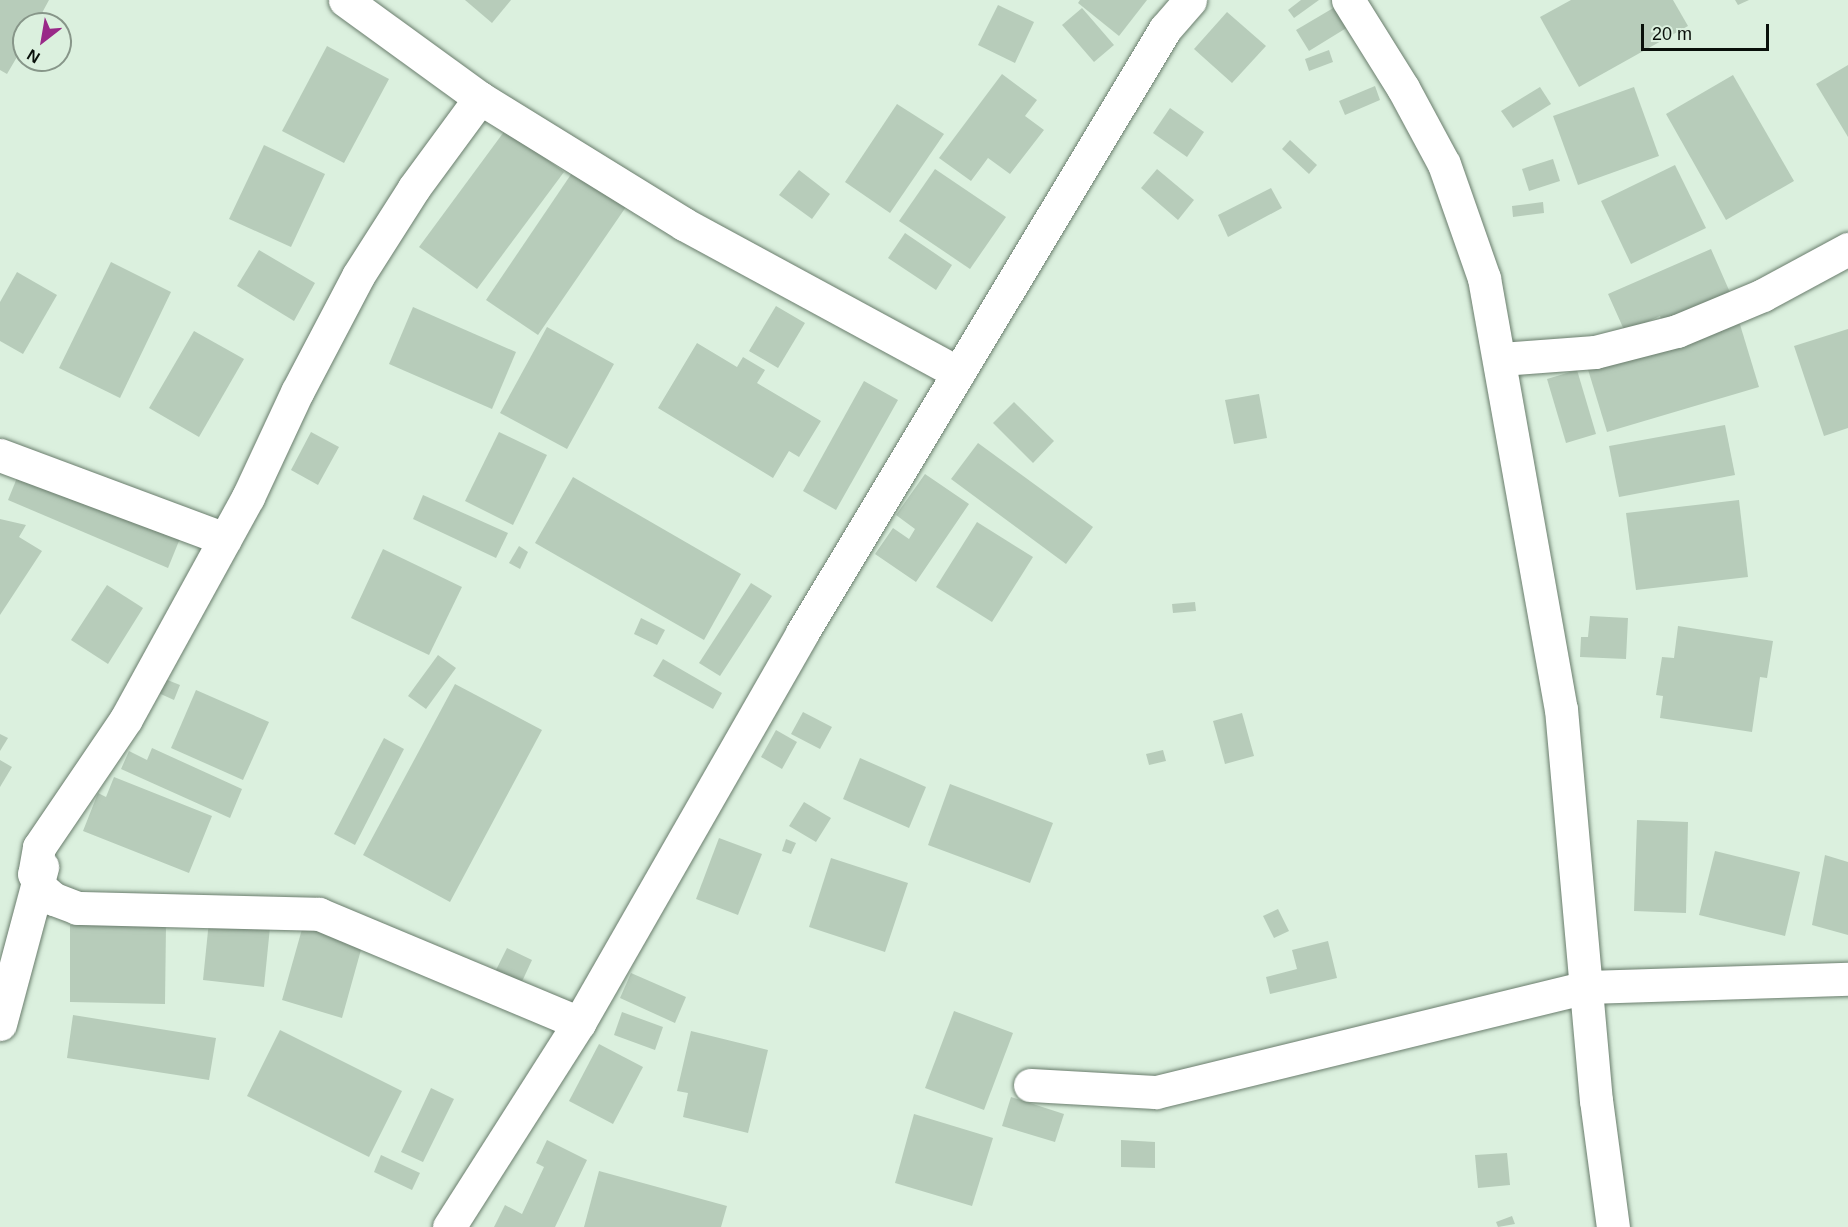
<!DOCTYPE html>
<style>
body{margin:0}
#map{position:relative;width:1848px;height:1227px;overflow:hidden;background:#dbf0de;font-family:Helvetica,sans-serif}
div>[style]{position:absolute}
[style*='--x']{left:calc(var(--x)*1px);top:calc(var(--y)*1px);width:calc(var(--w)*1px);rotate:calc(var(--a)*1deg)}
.building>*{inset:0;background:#b7ccba}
.roads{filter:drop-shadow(0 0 2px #6a7d6d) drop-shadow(0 0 2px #6a7d6d)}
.street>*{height:33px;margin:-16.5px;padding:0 16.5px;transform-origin:16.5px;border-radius:16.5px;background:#fff}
.secondary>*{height:33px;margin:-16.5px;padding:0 16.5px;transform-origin:16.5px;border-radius:16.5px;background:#fff}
span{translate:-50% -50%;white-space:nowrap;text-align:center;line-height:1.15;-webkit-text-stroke:4.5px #dbf0de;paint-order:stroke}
.north{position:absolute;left:12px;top:12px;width:60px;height:60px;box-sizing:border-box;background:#dbf0de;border:2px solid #879689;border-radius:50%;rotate:211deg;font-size:16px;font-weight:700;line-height:24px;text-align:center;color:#09100a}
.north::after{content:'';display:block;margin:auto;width:21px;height:27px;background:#992988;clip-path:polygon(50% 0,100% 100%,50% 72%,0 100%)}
.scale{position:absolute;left:1641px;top:24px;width:128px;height:27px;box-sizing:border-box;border:3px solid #09100a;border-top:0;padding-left:8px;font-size:18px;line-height:21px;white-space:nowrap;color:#09100a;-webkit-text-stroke:4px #dbf0de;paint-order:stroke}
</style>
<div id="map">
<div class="building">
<i style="clip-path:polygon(0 0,49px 0,36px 24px,24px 24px,24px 45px,7px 74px,0 70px)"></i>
<i style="clip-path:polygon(465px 0,511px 0,492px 23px)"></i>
<i style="clip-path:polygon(1080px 0,1147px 0,1119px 36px,1078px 3px)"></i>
<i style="clip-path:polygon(1301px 0,1319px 0,1294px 18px,1288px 10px)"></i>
<i style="clip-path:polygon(1571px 0,1673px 0,1688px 26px,1579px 87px,1540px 17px)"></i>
<i style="clip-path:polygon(1735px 0,1749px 0,1738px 5px)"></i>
<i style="clip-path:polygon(998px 5px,1034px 22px,1015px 63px,978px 45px)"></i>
<i style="clip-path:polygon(1335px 7px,1348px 27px,1309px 51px,1296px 30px)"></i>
<i style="clip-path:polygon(1082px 8px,1114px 45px,1094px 62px,1062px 25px)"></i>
<i style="clip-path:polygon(1227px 12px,1266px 46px,1232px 83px,1194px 49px)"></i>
<i style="clip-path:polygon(327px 46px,389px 79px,344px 163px,282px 131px)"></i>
<i style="clip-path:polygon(1329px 50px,1333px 62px,1309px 71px,1305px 59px)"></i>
<i style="clip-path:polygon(1848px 65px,1848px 137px,1816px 84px)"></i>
<i style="clip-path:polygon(1002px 74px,1037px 100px,1025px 116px,1044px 130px,1010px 174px,988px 158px,971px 181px,939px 158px)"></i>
<i style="clip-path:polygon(1733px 75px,1794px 181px,1726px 220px,1666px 114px)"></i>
<i style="clip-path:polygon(1375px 86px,1380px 100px,1345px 115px,1339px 101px)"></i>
<i style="clip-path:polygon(1540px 87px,1551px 104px,1513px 128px,1501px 111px)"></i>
<i style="clip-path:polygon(1634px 87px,1659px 156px,1578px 185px,1553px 116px)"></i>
<i style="clip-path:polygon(897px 104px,944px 134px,890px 213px,845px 182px)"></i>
<i style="clip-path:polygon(1170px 108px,1204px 132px,1187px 157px,1153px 133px)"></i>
<i style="clip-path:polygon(506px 129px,564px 172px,477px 289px,419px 247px)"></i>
<i style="clip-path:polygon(1290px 140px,1317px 165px,1309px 174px,1282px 149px)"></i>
<i style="clip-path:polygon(264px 145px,325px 174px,291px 247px,229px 219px)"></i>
<i style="clip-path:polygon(1553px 159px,1560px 181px,1529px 191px,1522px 169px)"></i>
<i style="clip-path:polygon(1675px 165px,1706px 228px,1631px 264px,1601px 201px)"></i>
<i style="clip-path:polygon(576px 167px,628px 204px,538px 335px,486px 300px)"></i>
<i style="clip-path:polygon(935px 169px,1006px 217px,970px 269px,899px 221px)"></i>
<i style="clip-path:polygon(1157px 169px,1194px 200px,1178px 220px,1141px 188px)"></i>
<i style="clip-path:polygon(799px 170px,830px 194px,812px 219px,779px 195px)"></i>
<i style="clip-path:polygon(1271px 188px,1282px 208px,1228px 237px,1218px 215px)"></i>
<i style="clip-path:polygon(1543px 202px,1544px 213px,1513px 217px,1512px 206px)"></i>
<i style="clip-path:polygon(905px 233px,952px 265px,936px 290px,888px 258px)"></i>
<i style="clip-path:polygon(1711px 249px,1732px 297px,1664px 326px,1660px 316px,1625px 332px,1608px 294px)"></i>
<i style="clip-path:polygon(259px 250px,315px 283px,294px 321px,237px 286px)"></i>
<i style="clip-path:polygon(111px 262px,171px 292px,120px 398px,59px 368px)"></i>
<i style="clip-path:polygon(17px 272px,57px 295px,23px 354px,0 341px,0 302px)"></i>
<i style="clip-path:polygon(776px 306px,805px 323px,778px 368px,749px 351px)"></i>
<i style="clip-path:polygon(413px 307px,516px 352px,492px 409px,389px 364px)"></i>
<i style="clip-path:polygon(1738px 318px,1759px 387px,1607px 432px,1586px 363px)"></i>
<i style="clip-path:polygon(547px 327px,614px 364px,567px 449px,500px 413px)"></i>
<i style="clip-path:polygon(1848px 329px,1848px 428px,1824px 436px,1794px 346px)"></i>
<i style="clip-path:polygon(194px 331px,244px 359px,199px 437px,149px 408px)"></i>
<i style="clip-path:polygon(697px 343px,737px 367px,743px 357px,765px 370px,757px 383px,821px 421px,799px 457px,789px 451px,773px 478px,658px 408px)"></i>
<i style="clip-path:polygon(1577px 370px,1596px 434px,1566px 443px,1547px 379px)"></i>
<i style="clip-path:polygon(864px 381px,898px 400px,836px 510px,803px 491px)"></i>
<i style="clip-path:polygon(1259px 394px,1267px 438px,1234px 444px,1225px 400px)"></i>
<i style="clip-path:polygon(1014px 402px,1054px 441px,1033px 463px,993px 423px)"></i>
<i style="clip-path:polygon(1725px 425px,1735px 475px,1619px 497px,1609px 446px)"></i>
<i style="clip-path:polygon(311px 432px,339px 447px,318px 485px,291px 470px)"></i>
<i style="clip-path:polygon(499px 432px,547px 455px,513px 525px,465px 501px)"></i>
<i style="clip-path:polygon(978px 443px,1093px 527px,1066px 564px,951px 479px)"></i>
<i style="clip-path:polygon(21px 468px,181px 536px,168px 568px,8px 500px)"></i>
<i style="clip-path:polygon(925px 474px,969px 504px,916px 582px,875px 554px,893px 528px,909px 539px,915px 529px,896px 515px)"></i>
<i style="clip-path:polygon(573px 477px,741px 574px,704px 640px,535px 543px)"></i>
<i style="clip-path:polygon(423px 495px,508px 533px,496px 558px,413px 519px)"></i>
<i style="clip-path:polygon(1739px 500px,1748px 577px,1636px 590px,1626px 513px)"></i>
<i style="clip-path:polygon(0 519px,26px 525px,19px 537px,42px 551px,0 615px)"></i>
<i style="clip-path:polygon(977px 522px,1033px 557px,992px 622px,936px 587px)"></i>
<i style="clip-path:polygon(519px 546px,528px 552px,520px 569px,509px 563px)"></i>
<i style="clip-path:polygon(383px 549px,462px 587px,429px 655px,351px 618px)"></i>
<i style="clip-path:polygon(751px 583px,772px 596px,720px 676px,699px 663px)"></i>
<i style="clip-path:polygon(107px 585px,143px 608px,108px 664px,71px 640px)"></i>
<i style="clip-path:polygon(1195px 602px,1196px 611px,1173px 613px,1172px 604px)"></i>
<i style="clip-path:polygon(1590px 616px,1628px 618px,1626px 659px,1580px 657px,1581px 637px,1588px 637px)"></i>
<i style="clip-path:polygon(641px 618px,665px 630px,657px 645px,634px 634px)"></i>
<i style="clip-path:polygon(1678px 626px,1773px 641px,1767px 678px,1760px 677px,1752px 732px,1660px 718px,1663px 696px,1656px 695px,1662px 657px,1674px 658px)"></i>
<i style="clip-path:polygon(438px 655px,456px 668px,426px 709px,408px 696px)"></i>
<i style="clip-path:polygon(663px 659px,722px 693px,713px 709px,653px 676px)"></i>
<i style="clip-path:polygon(160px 677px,180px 685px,174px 700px,154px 691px)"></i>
<i style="clip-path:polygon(455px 684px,542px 730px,450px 902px,363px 855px)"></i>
<i style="clip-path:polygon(196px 690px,269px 722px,243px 780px,171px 748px)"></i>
<i style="clip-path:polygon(803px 712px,832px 727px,820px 749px,791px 734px)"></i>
<i style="clip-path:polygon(1242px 713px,1254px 756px,1225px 764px,1213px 721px)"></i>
<i style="clip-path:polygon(776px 730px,797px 742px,782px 769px,761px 757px)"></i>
<i style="clip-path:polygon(0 734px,8px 738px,0 751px)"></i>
<i style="clip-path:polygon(384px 738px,404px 749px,355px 845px,334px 834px)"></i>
<i style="clip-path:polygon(152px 748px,242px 789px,230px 818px,121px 769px,129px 751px,147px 760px)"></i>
<i style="clip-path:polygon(1163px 750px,1166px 761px,1149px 765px,1146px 754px)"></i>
<i style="clip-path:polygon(860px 758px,926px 787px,909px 828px,843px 799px)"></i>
<i style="clip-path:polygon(0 760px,12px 767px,0 787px)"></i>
<i style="clip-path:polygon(114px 777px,212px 816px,189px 873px,83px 831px,98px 793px,106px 797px)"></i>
<i style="clip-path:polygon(950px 784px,1053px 823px,1030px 883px,928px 845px)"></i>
<i style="clip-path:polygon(804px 802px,831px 818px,816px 842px,789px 826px)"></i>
<i style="clip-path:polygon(1637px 820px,1688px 822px,1686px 913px,1634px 911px)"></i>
<i style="clip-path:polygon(719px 838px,762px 854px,738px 915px,696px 899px)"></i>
<i style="clip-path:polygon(786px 839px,796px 843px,791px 854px,782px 851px)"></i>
<i style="clip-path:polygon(1715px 851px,1800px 872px,1785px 936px,1699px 915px)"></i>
<i style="clip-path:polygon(1825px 855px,1848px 862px,1848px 935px,1812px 925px)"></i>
<i style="clip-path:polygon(831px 858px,908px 883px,885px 952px,809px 927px)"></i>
<i style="clip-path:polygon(1278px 909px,1289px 931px,1274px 938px,1263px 916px)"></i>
<i style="clip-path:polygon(209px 921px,270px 927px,264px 987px,203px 980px)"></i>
<i style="clip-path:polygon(304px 922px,364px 939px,342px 1018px,282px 1000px)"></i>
<i style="clip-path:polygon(70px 925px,166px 925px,165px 1004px,70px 1002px)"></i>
<i style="clip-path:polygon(1328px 941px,1337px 978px,1270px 994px,1266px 977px,1297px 969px,1292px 950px)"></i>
<i style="clip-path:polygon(507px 948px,532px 960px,519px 988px,493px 976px)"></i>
<i style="clip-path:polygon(631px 973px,686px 997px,675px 1023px,620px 998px)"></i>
<i style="clip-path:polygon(954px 1011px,1013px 1033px,984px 1110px,925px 1088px)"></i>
<i style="clip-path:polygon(622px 1012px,663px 1027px,655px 1050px,614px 1035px)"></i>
<i style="clip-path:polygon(73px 1015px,216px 1038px,209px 1080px,67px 1058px)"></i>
<i style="clip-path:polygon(280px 1030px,402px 1091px,369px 1157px,247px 1096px)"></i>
<i style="clip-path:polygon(691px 1031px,768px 1050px,748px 1133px,683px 1117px,688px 1093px,677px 1091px)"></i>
<i style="clip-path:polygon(599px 1044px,643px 1067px,613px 1124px,569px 1101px)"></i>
<i style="clip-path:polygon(431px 1088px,454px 1099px,423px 1162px,401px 1152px)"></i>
<i style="clip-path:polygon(1011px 1097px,1064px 1114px,1055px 1142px,1002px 1126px)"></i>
<i style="clip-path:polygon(914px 1114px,993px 1138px,972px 1206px,895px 1183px)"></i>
<i style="clip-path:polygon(547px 1140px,587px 1160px,555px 1227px,494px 1227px,505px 1205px,522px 1214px,544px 1167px,536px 1163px)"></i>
<i style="clip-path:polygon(1121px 1140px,1155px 1142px,1155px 1168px,1121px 1167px)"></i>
<i style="clip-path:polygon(1507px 1153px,1510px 1185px,1478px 1188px,1475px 1155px)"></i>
<i style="clip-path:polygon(381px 1155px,420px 1173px,412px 1190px,374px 1172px)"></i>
<i style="clip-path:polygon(599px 1171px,727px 1206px,721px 1227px,584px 1227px)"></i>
<i style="clip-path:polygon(1512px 1216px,1515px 1224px,1498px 1227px,1496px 1222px)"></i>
</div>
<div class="roads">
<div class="street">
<i style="--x:345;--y:0;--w:167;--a:36"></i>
<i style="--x:480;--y:98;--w:240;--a:31.7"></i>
<i style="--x:684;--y:224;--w:312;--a:28.5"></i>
<i style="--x:1348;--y:0;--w:104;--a:58"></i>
<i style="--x:1403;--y:88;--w:86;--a:61.7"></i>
<i style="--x:1444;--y:164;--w:121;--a:70.7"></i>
<i style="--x:1484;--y:278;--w:438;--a:79.9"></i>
<i style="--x:1561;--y:709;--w:393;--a:84.9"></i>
<i style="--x:1596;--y:1100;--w:128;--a:82.4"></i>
<i style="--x:480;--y:98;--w:112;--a:126.3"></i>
<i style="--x:414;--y:188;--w:104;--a:122.5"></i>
<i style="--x:358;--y:276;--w:131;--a:117.7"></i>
<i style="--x:297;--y:392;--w:116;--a:115"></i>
<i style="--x:248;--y:497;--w:253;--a:118.8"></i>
<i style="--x:126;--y:719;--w:155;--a:124.2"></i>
<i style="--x:39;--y:847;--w:27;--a:100"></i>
<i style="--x:34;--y:874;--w:17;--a:62"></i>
<i style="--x:42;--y:889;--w:16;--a:40"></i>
<i style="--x:54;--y:899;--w:25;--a:21"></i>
<i style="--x:77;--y:908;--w:242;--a:1.4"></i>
<i style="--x:319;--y:914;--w:282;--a:22.7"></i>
<i style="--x:1501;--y:359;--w:94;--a:-4.3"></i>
<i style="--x:1595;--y:352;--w:85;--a:-14.4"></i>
<i style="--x:1677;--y:331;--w:93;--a:-22.7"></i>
<i style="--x:1763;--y:295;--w:97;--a:-28.4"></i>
<i style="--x:0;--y:455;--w:240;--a:20.5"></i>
<i style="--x:0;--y:1024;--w:163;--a:-75"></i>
<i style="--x:1030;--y:1085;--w:126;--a:3.2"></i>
<i style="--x:1156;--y:1092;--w:445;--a:-13.7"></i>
<i style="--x:1588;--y:987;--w:260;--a:-1.8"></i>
</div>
<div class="secondary">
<i style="--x:449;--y:1227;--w:242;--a:-57.5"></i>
<i style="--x:579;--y:1023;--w:449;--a:-60.2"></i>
<i style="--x:802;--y:633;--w:705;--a:-58.99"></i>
<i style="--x:1165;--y:29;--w:38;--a:-49"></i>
</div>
</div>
<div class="north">N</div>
<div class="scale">20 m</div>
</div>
